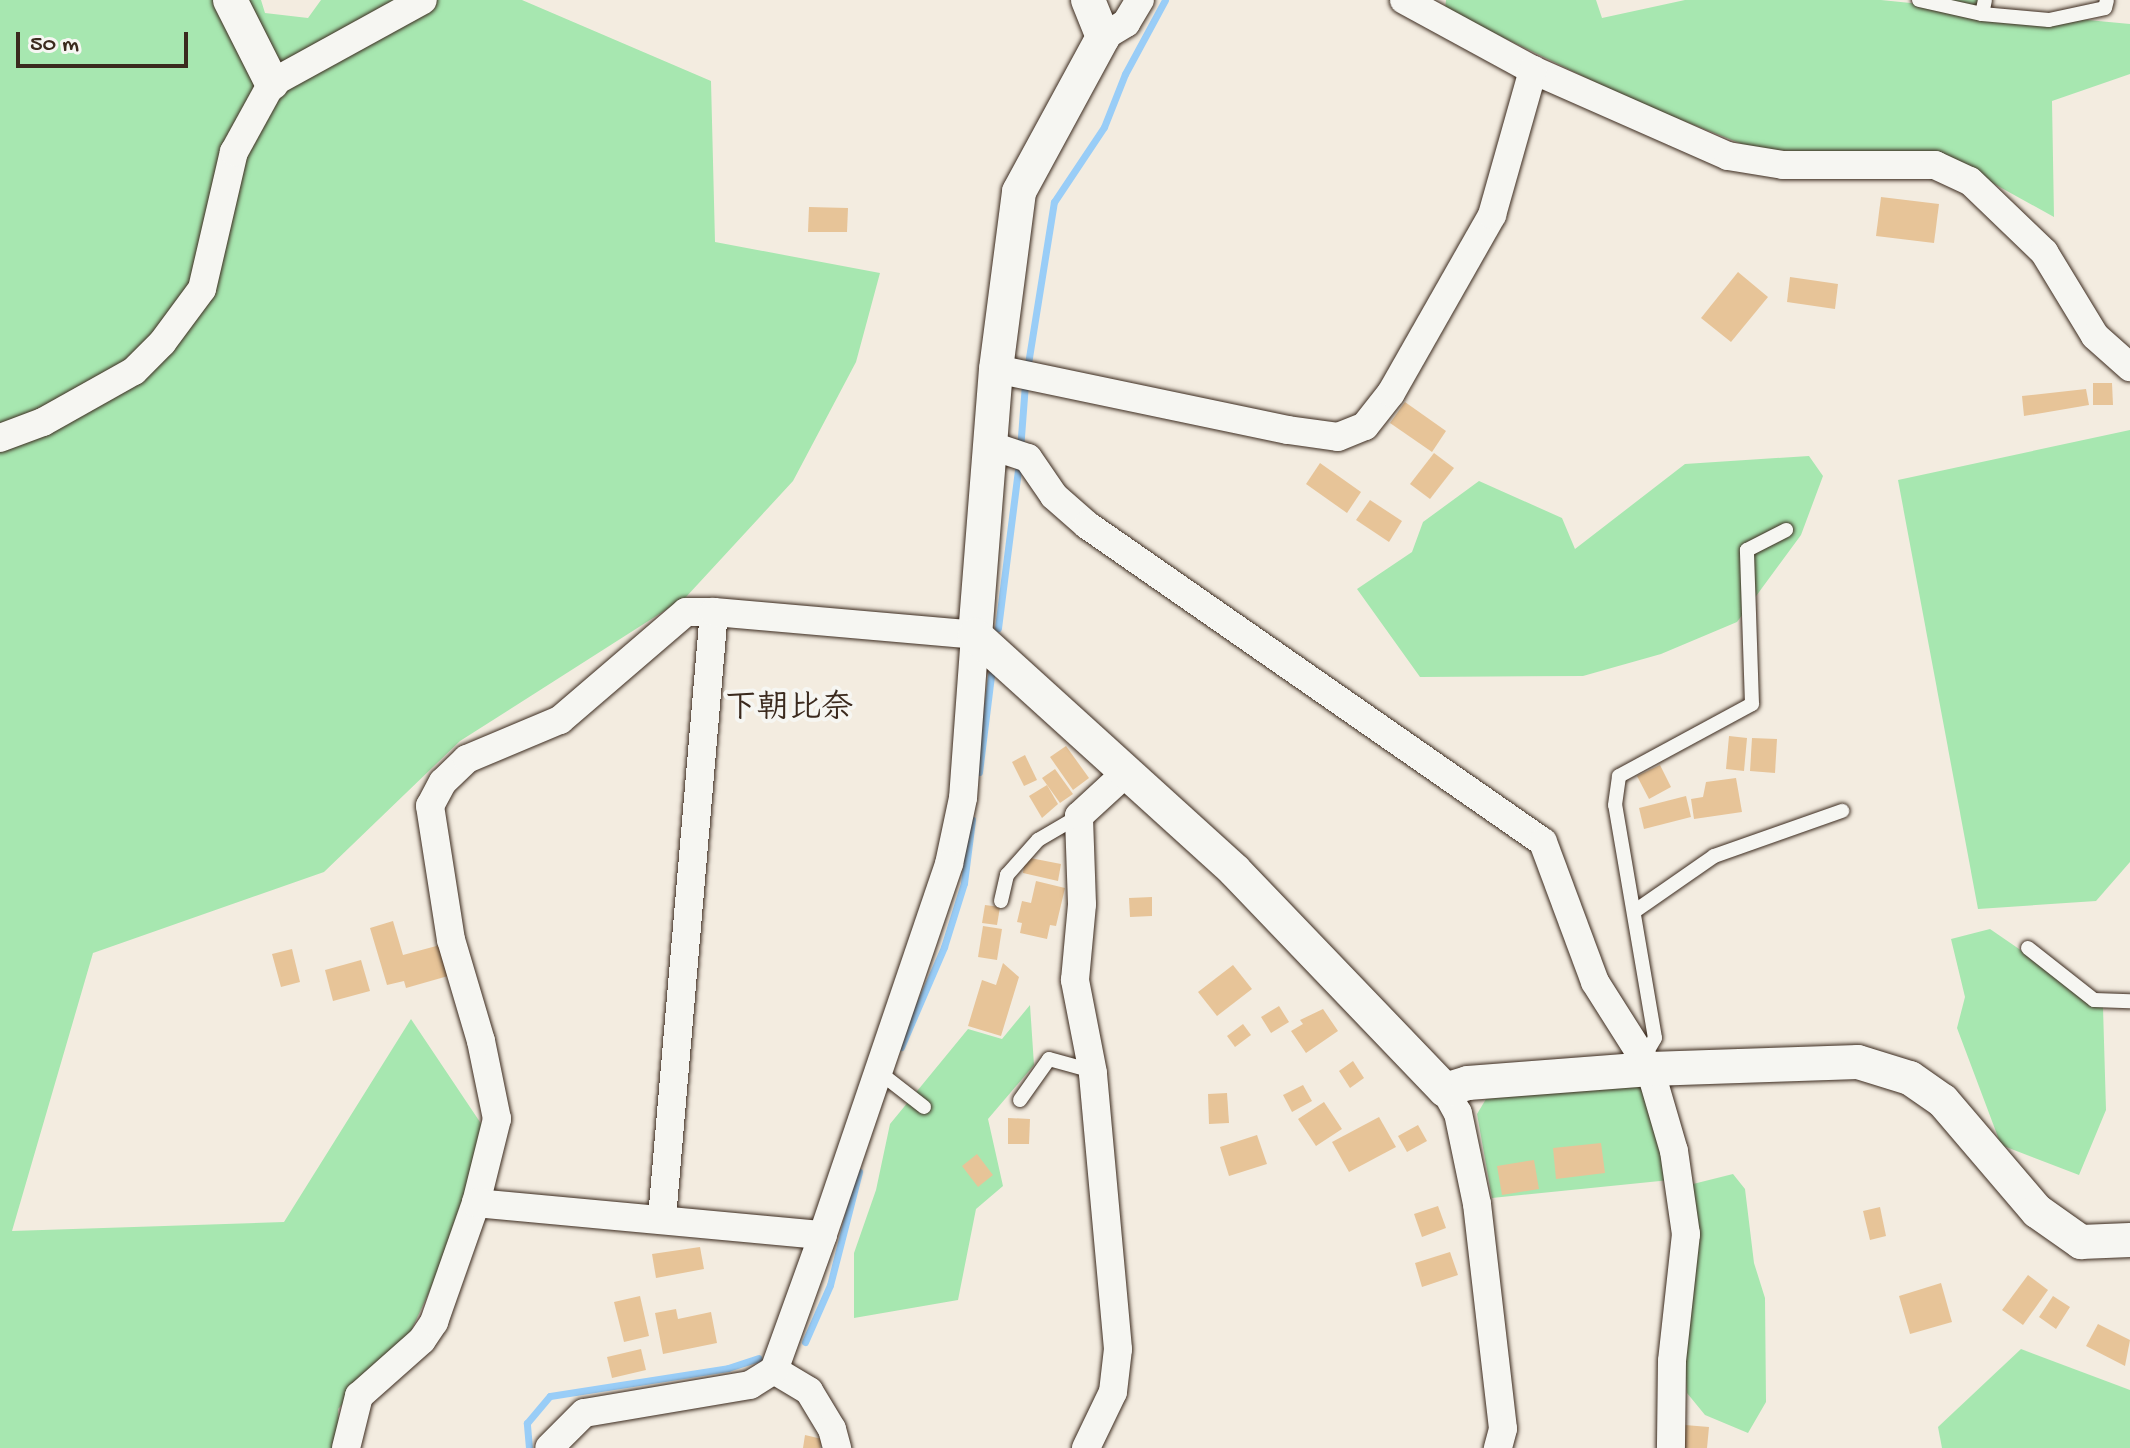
<!DOCTYPE html>
<meta charset="utf-8">
<style>
body{margin:0}
#map{position:relative;width:2130px;height:1448px;overflow:hidden;background:#f3ece0;font-family:"Gochi Hand","Klee One",sans-serif}
div>[style]{position:absolute}
[style*='--x']{left:calc(var(--x)*1px);top:calc(var(--y)*1px);width:calc(var(--w)*1px);rotate:calc(var(--a)*1deg)}
.green>*{inset:0;background:#a7e7b0}
.stream>*{height:7px;margin:-3.5px;padding:0 3.5px;transform-origin:3.5px;border-radius:3.5px;background:#99cdf7}
.building>*{inset:0;background:#e7c498}
.roads{filter:drop-shadow(0 0 2px #3b2a1e) drop-shadow(0 0 2px #3b2a1e)}
.service>*{height:14px;margin:-7px;padding:0 7px;transform-origin:7px;border-radius:7px;background:#f6f6f2}
.minor>*{height:28px;margin:-14px;padding:0 14px;transform-origin:14px;border-radius:14px;background:#f6f6f2}
.tertiary>*{height:34px;margin:-17px;padding:0 17px;transform-origin:17px;border-radius:17px;background:#f6f6f2}
span{translate:-50% -50%;white-space:nowrap;text-align:center;line-height:1.15;-webkit-text-stroke:8px #f6f6f2;paint-order:stroke}
.quarter-label{font-size:32px;color:#3b2a1e;font-weight:700}
.scale{position:absolute;left:16px;top:32px;width:172px;height:36px;box-sizing:border-box;border:4px solid #3b2a1e;border-top:0;padding-left:10px;font-size:24px;line-height:28px;white-space:nowrap;color:#3b2a1e;-webkit-text-stroke:6px #f6f6f2;paint-order:stroke}
</style>
<div id="map">
<div class="green">
<i style="clip-path:polygon(0 0,261px 0,265px 13px,308px 18px,321px 0,522px 0,711px 81px,715px 242px,880px 273px,856px 362px,793px 481px,686px 597px,460px 741px,324px 872px,93px 953px,12px 1231px,284px 1222px,411px 1019px,484px 1128px,453px 1241px,410px 1333px,338px 1409px,340px 1448px,0 1448px)"></i>
<i style="clip-path:polygon(1446px 0,1596px 0,1602px 18px,1685px 0,1881px 0,1940px 6px,1940px 0,1985px 0,1983px 10px,2130px 24px,2130px 74px,2052px 101px,2054px 217px,1942px 155px,1757px 150px,1636px 102px,1445px 9px)"></i>
<i style="clip-path:polygon(2130px 430px,2130px 862px,2096px 901px,1978px 909px,1898px 480px)"></i>
<i style="clip-path:polygon(1809px 456px,1823px 476px,1801px 535px,1737px 622px,1661px 654px,1583px 676px,1420px 677px,1357px 589px,1412px 552px,1423px 522px,1479px 481px,1562px 518px,1575px 549px,1685px 464px)"></i>
<i style="clip-path:polygon(1990px 929px,2103px 1007px,2106px 1110px,2079px 1175px,2001px 1145px,1957px 1028px,1965px 997px,1951px 939px)"></i>
<i style="clip-path:polygon(1030px 1005px,1034px 1065px,988px 1119px,1003px 1186px,976px 1209px,958px 1300px,854px 1318px,854px 1253px,876px 1190px,890px 1124px,968px 1029px,1002px 1039px)"></i>
<i style="clip-path:polygon(1644px 1084px,1670px 1180px,1492px 1198px,1477px 1114px,1486px 1099px)"></i>
<i style="clip-path:polygon(1733px 1174px,1745px 1189px,1754px 1263px,1765px 1298px,1766px 1402px,1748px 1433px,1705px 1415px,1687px 1393px,1685px 1364px,1693px 1184px)"></i>
<i style="clip-path:polygon(2021px 1349px,2130px 1390px,2130px 1448px,1942px 1448px,1938px 1427px)"></i>
</div>
<div class="stream">
<i style="--x:1027;--y:370;--w:170;--a:-80.9"></i>
<i style="--x:1054;--y:202;--w:90;--a:-56.3"></i>
<i style="--x:1104;--y:127;--w:57;--a:-68.4"></i>
<i style="--x:1125;--y:74;--w:84;--a:-61.6"></i>
<i style="--x:1020;--y:450;--w:67;--a:-85.7"></i>
<i style="--x:998;--y:628;--w:167;--a:-82.8"></i>
<i style="--x:979;--y:772;--w:98;--a:-82.9"></i>
<i style="--x:901;--y:1047;--w:109;--a:-66.7"></i>
<i style="--x:944;--y:947;--w:67;--a:-72.6"></i>
<i style="--x:964;--y:883;--w:64;--a:-82.8"></i>
<i style="--x:805;--y:1342;--w:62;--a:-66.3"></i>
<i style="--x:830;--y:1285;--w:117;--a:-75.6"></i>
<i style="--x:529;--y:1448;--w:25;--a:-95"></i>
<i style="--x:527;--y:1423;--w:35;--a:-50"></i>
<i style="--x:550;--y:1396;--w:180;--a:-8.9"></i>
<i style="--x:728;--y:1368;--w:32;--a:-18"></i>
</div>
<div class="building">
<i style="clip-path:polygon(1881px 197px,1939px 204px,1934px 243px,1876px 236px)"></i>
<i style="clip-path:polygon(809px 207px,848px 208px,847px 232px,808px 232px)"></i>
<i style="clip-path:polygon(1738px 272px,1768px 297px,1731px 342px,1701px 318px)"></i>
<i style="clip-path:polygon(1790px 277px,1838px 284px,1835px 309px,1787px 302px)"></i>
<i style="clip-path:polygon(2093px 383px,2112px 383px,2113px 405px,2093px 405px)"></i>
<i style="clip-path:polygon(2086px 389px,2089px 405px,2024px 416px,2022px 396px)"></i>
<i style="clip-path:polygon(1405px 402px,1446px 431px,1432px 452px,1390px 423px)"></i>
<i style="clip-path:polygon(1434px 453px,1454px 468px,1430px 499px,1410px 484px)"></i>
<i style="clip-path:polygon(1320px 463px,1361px 492px,1347px 513px,1306px 484px)"></i>
<i style="clip-path:polygon(1370px 500px,1402px 521px,1389px 542px,1356px 520px)"></i>
<i style="clip-path:polygon(1729px 736px,1747px 738px,1744px 771px,1726px 769px)"></i>
<i style="clip-path:polygon(1752px 738px,1777px 739px,1775px 773px,1750px 771px)"></i>
<i style="clip-path:polygon(1066px 746px,1089px 778px,1073px 790px,1050px 757px)"></i>
<i style="clip-path:polygon(1025px 755px,1037px 780px,1024px 786px,1012px 762px)"></i>
<i style="clip-path:polygon(1660px 765px,1671px 787px,1649px 799px,1637px 776px)"></i>
<i style="clip-path:polygon(1055px 769px,1073px 794px,1060px 803px,1042px 778px)"></i>
<i style="clip-path:polygon(1736px 778px,1742px 812px,1694px 819px,1691px 799px,1703px 797px,1706px 782px)"></i>
<i style="clip-path:polygon(1047px 785px,1058px 804px,1042px 818px,1029px 796px)"></i>
<i style="clip-path:polygon(1686px 796px,1691px 817px,1644px 829px,1639px 808px)"></i>
<i style="clip-path:polygon(1025px 857px,1061px 864px,1058px 881px,1023px 873px)"></i>
<i style="clip-path:polygon(1036px 881px,1065px 888px,1056px 926px,1050px 925px,1047px 939px,1020px 933px,1022px 923px,1017px 922px,1022px 901px,1031px 903px)"></i>
<i style="clip-path:polygon(1152px 897px,1152px 916px,1130px 917px,1129px 898px)"></i>
<i style="clip-path:polygon(985px 905px,1000px 907px,997px 925px,982px 923px)"></i>
<i style="clip-path:polygon(393px 921px,403px 955px,440px 945px,448px 976px,406px 988px,404px 981px,387px 985px,370px 928px)"></i>
<i style="clip-path:polygon(983px 926px,1002px 929px,997px 960px,978px 957px)"></i>
<i style="clip-path:polygon(292px 949px,300px 982px,281px 987px,272px 954px)"></i>
<i style="clip-path:polygon(361px 960px,370px 991px,333px 1001px,325px 970px)"></i>
<i style="clip-path:polygon(1003px 963px,1019px 977px,1001px 1036px,968px 1026px,982px 980px,996px 985px)"></i>
<i style="clip-path:polygon(1233px 965px,1252px 989px,1217px 1016px,1198px 992px)"></i>
<i style="clip-path:polygon(1279px 1006px,1289px 1022px,1271px 1033px,1261px 1017px)"></i>
<i style="clip-path:polygon(1323px 1009px,1338px 1031px,1306px 1053px,1291px 1031px,1303px 1024px,1300px 1020px)"></i>
<i style="clip-path:polygon(1243px 1024px,1251px 1035px,1235px 1047px,1227px 1036px)"></i>
<i style="clip-path:polygon(1353px 1061px,1364px 1078px,1350px 1088px,1339px 1071px)"></i>
<i style="clip-path:polygon(1303px 1085px,1312px 1101px,1292px 1112px,1283px 1095px)"></i>
<i style="clip-path:polygon(1227px 1093px,1229px 1123px,1209px 1124px,1208px 1094px)"></i>
<i style="clip-path:polygon(1324px 1102px,1342px 1129px,1316px 1146px,1298px 1119px)"></i>
<i style="clip-path:polygon(1379px 1117px,1396px 1147px,1349px 1172px,1332px 1142px)"></i>
<i style="clip-path:polygon(1008px 1118px,1030px 1119px,1029px 1144px,1008px 1144px)"></i>
<i style="clip-path:polygon(1418px 1125px,1427px 1141px,1407px 1152px,1398px 1136px)"></i>
<i style="clip-path:polygon(1257px 1135px,1267px 1164px,1229px 1176px,1220px 1147px)"></i>
<i style="clip-path:polygon(1601px 1143px,1605px 1173px,1556px 1179px,1553px 1148px)"></i>
<i style="clip-path:polygon(977px 1154px,993px 1175px,978px 1187px,962px 1166px)"></i>
<i style="clip-path:polygon(1534px 1160px,1539px 1189px,1502px 1195px,1497px 1166px)"></i>
<i style="clip-path:polygon(1438px 1206px,1446px 1228px,1422px 1237px,1414px 1214px)"></i>
<i style="clip-path:polygon(1880px 1207px,1886px 1236px,1870px 1240px,1863px 1211px)"></i>
<i style="clip-path:polygon(700px 1247px,704px 1269px,656px 1278px,652px 1254px)"></i>
<i style="clip-path:polygon(1450px 1252px,1458px 1275px,1422px 1287px,1415px 1263px)"></i>
<i style="clip-path:polygon(2028px 1275px,2048px 1290px,2023px 1325px,2002px 1310px)"></i>
<i style="clip-path:polygon(1941px 1283px,1952px 1322px,1910px 1334px,1899px 1296px)"></i>
<i style="clip-path:polygon(640px 1296px,649px 1336px,624px 1342px,614px 1302px)"></i>
<i style="clip-path:polygon(2053px 1296px,2070px 1307px,2056px 1329px,2039px 1317px)"></i>
<i style="clip-path:polygon(676px 1309px,678px 1319px,711px 1312px,717px 1343px,663px 1354px,655px 1313px)"></i>
<i style="clip-path:polygon(2098px 1324px,2130px 1340px,2125px 1366px,2086px 1346px)"></i>
<i style="clip-path:polygon(641px 1349px,646px 1370px,612px 1378px,607px 1357px)"></i>
<i style="clip-path:polygon(1685px 1425px,1709px 1427px,1707px 1448px,1683px 1448px)"></i>
<i style="clip-path:polygon(805px 1435px,822px 1439px,820px 1448px,803px 1448px)"></i>
</div>
<div class="roads">
<div class="service">
<i style="--x:1919;--y:0;--w:65;--a:12.5"></i>
<i style="--x:1982;--y:14;--w:14;--a:-78"></i>
<i style="--x:1982;--y:14;--w:67;--a:5.1"></i>
<i style="--x:2049;--y:20;--w:57;--a:-12.1"></i>
<i style="--x:2105;--y:8;--w:8;--a:-76"></i>
<i style="--x:1001;--y:901;--w:27;--a:-77"></i>
<i style="--x:1007;--y:875;--w:47;--a:-48.5"></i>
<i style="--x:1038;--y:840;--w:48;--a:-30.3"></i>
<i style="--x:1635;--y:911;--w:96;--a:-34.8"></i>
<i style="--x:1714;--y:856;--w:136;--a:-19.4"></i>
<i style="--x:2028;--y:948;--w:84;--a:38.2"></i>
<i style="--x:2094;--y:1000;--w:36;--a:2"></i>
<i style="--x:1644;--y:1057;--w:22;--a:-60"></i>
<i style="--x:1655;--y:1038;--w:236;--a:-99.7"></i>
<i style="--x:1615;--y:805;--w:29;--a:-82"></i>
<i style="--x:1619;--y:776;--w:151;--a:-28.4"></i>
<i style="--x:1752;--y:704;--w:154;--a:-91.9"></i>
<i style="--x:1747;--y:550;--w:44;--a:-27.1"></i>
<i style="--x:879;--y:1072;--w:57;--a:37.9"></i>
<i style="--x:1020;--y:1100;--w:50;--a:-54.7"></i>
<i style="--x:1049;--y:1059;--w:46;--a:15.3"></i>
</div>
<div class="minor">
<i style="--x:1404;--y:0;--w:147;--a:28.5"></i>
<i style="--x:1533;--y:70;--w:213;--a:23.8"></i>
<i style="--x:1728;--y:156;--w:56;--a:9.3"></i>
<i style="--x:1783;--y:165;--w:152;--a:0"></i>
<i style="--x:1935;--y:165;--w:38;--a:25"></i>
<i style="--x:1970;--y:181;--w:103;--a:43.8"></i>
<i style="--x:2044;--y:252;--w:98;--a:58.7"></i>
<i style="--x:2095;--y:336;--w:47;--a:41.5"></i>
<i style="--x:1103;--y:37;--w:27;--a:-31"></i>
<i style="--x:1126;--y:23;--w:27;--a:-59"></i>
<i style="--x:996;--y:369;--w:298;--a:11.8"></i>
<i style="--x:1288;--y:430;--w:50;--a:8"></i>
<i style="--x:1338;--y:437;--w:29;--a:-22"></i>
<i style="--x:1365;--y:426;--w:42;--a:-51.8"></i>
<i style="--x:1391;--y:393;--w:205;--a:-60.4"></i>
<i style="--x:1492;--y:215;--w:151;--a:-74.2"></i>
<i style="--x:0;--y:438;--w:46;--a:-20.4"></i>
<i style="--x:43;--y:422;--w:104;--a:-29.3"></i>
<i style="--x:134;--y:371;--w:40;--a:-45"></i>
<i style="--x:162;--y:343;--w:67;--a:-53.5"></i>
<i style="--x:202;--y:289;--w:141;--a:-76.9"></i>
<i style="--x:234;--y:152;--w:79;--a:-61.2"></i>
<i style="--x:272;--y:83;--w:172;--a:-28.8"></i>
<i style="--x:989;--y:445;--w:41;--a:18.4"></i>
<i style="--x:1028;--y:458;--w:46;--a:55.6"></i>
<i style="--x:1054;--y:496;--w:44;--a:41.3"></i>
<i style="--x:1087;--y:525;--w:555;--a:34.81"></i>
<i style="--x:1543;--y:842;--w:149;--a:69.6"></i>
<i style="--x:1595;--y:982;--w:103;--a:57.7"></i>
<i style="--x:1650;--y:1069;--w:85;--a:73.7"></i>
<i style="--x:1674;--y:1151;--w:84;--a:81.8"></i>
<i style="--x:1686;--y:1234;--w:128;--a:96.3"></i>
<i style="--x:1672;--y:1361;--w:87;--a:90.7"></i>
<i style="--x:1445;--y:1090;--w:26;--a:61"></i>
<i style="--x:1458;--y:1113;--w:93;--a:78.2"></i>
<i style="--x:1477;--y:1204;--w:226;--a:83.4"></i>
<i style="--x:1503;--y:1429;--w:20;--a:105"></i>
<i style="--x:476;--y:1203;--w:87;--a:-76"></i>
<i style="--x:497;--y:1119;--w:80;--a:-101.6"></i>
<i style="--x:481;--y:1041;--w:105;--a:-106.5"></i>
<i style="--x:451;--y:940;--w:136;--a:-98.9"></i>
<i style="--x:430;--y:806;--w:27;--a:-62"></i>
<i style="--x:443;--y:782;--w:33;--a:-44"></i>
<i style="--x:467;--y:759;--w:101;--a:-22.8"></i>
<i style="--x:560;--y:720;--w:166;--a:-40.6"></i>
<i style="--x:686;--y:612;--w:28;--a:0"></i>
<i style="--x:662;--y:1218;--w:608;--a:-85.1"></i>
<i style="--x:714;--y:612;--w:262;--a:5"></i>
<i style="--x:975;--y:635;--w:163;--a:94.2"></i>
<i style="--x:963;--y:798;--w:67;--a:102"></i>
<i style="--x:949;--y:864;--w:392;--a:108.8"></i>
<i style="--x:774;--y:1370;--w:41;--a:31"></i>
<i style="--x:809;--y:1391;--w:44;--a:58.8"></i>
<i style="--x:832;--y:1429;--w:20;--a:75"></i>
<i style="--x:346;--y:1448;--w:54;--a:-76"></i>
<i style="--x:359;--y:1396;--w:84;--a:-41.6"></i>
<i style="--x:422;--y:1340;--w:22;--a:-56"></i>
<i style="--x:434;--y:1322;--w:126;--a:-70.6"></i>
<i style="--x:476;--y:1203;--w:348;--a:5.3"></i>
<i style="--x:823;--y:1235;--w:144;--a:109.9"></i>
<i style="--x:774;--y:1370;--w:28;--a:148"></i>
<i style="--x:750;--y:1385;--w:168;--a:170.4"></i>
<i style="--x:584;--y:1413;--w:49;--a:135"></i>
<i style="--x:1086;--y:1448;--w:62;--a:-64.3"></i>
<i style="--x:1113;--y:1392;--w:43;--a:-83.4"></i>
<i style="--x:1118;--y:1349;--w:277;--a:-95.2"></i>
<i style="--x:1093;--y:1073;--w:95;--a:-101"></i>
<i style="--x:1075;--y:980;--w:76;--a:-84.7"></i>
<i style="--x:1082;--y:904;--w:88;--a:-92"></i>
<i style="--x:1079;--y:816;--w:67;--a:-42.6"></i>
</div>
<div class="tertiary">
<i style="--x:230;--y:0;--w:93;--a:63.2"></i>
<i style="--x:1088;--y:0;--w:40;--a:68"></i>
<i style="--x:1103;--y:37;--w:176;--a:118.5"></i>
<i style="--x:1019;--y:192;--w:178;--a:97.4"></i>
<i style="--x:996;--y:369;--w:267;--a:94.5"></i>
<i style="--x:975;--y:635;--w:350;--a:42.2"></i>
<i style="--x:1234;--y:870;--w:305;--a:46.2"></i>
<i style="--x:1445;--y:1090;--w:24;--a:-17"></i>
<i style="--x:1468;--y:1083;--w:183;--a:-4.4"></i>
<i style="--x:1650;--y:1069;--w:208;--a:-1.9"></i>
<i style="--x:1858;--y:1062;--w:54;--a:17.1"></i>
<i style="--x:1910;--y:1078;--w:40;--a:34.9"></i>
<i style="--x:1943;--y:1101;--w:145;--a:49.5"></i>
<i style="--x:2037;--y:1211;--w:54;--a:35.2"></i>
<i style="--x:2081;--y:1242;--w:49;--a:-2.3"></i>
</div>
</div>
<div class="quarter-label">
<span style="left:789px;top:710px">下朝比奈</span>
</div>
<div class="scale">50 m</div>
</div>
